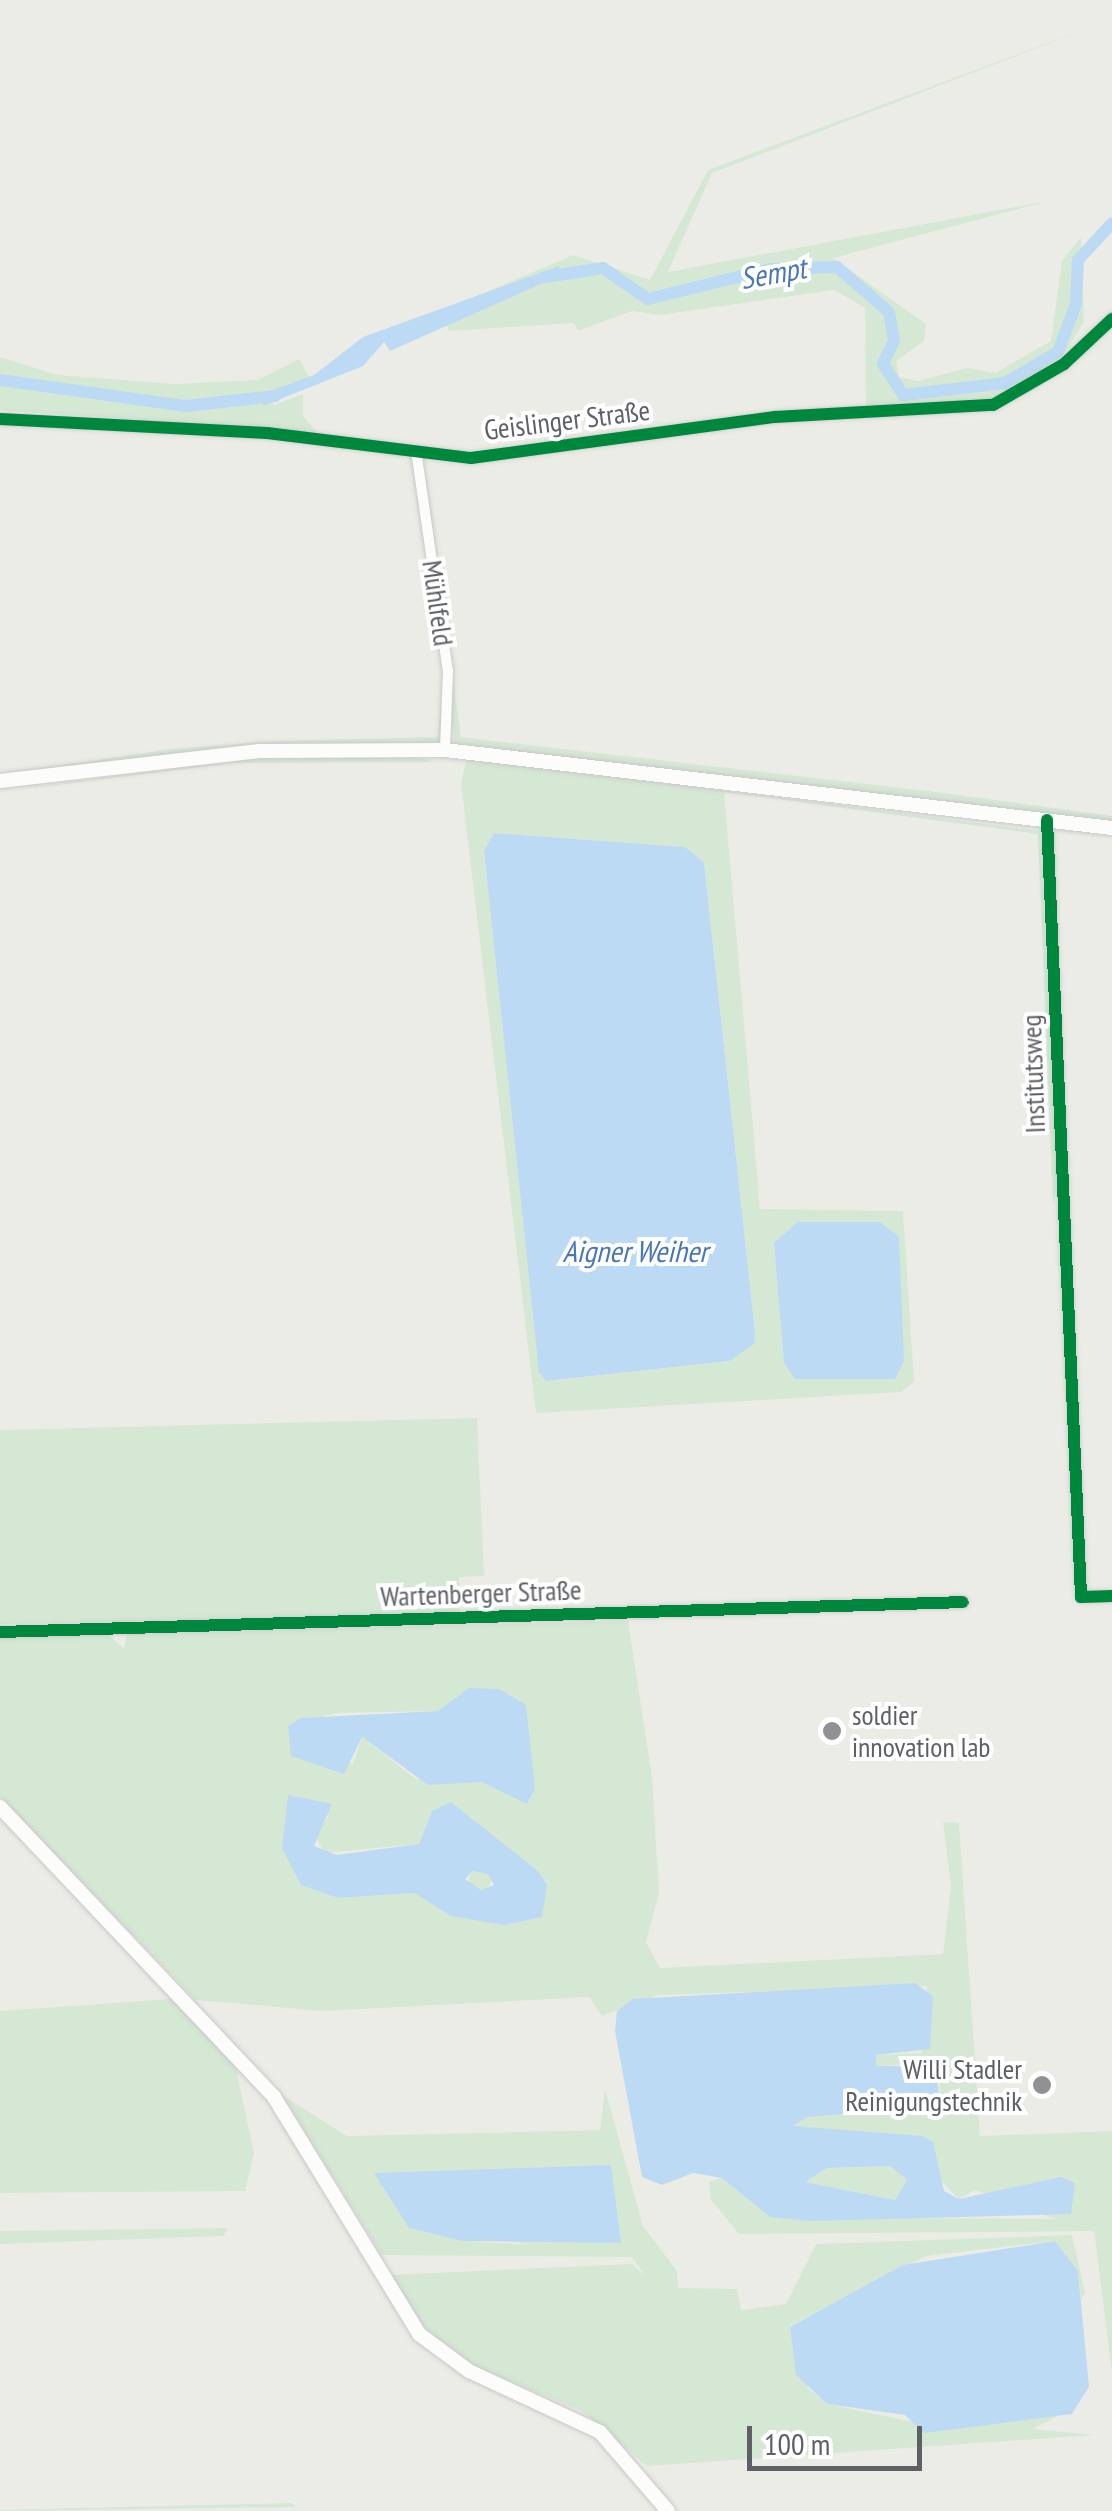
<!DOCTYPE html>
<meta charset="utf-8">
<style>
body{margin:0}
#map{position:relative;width:1112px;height:2511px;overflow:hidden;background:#ecece7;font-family:"PT Sans Narrow",sans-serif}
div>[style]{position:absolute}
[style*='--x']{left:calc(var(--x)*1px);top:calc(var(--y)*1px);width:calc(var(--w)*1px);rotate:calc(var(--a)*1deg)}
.green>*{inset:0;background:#d5e8d4}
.round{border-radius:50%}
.water>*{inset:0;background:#bddaf4}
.canal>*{height:12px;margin:-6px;padding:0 6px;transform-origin:6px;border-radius:6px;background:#bddaf4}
.roads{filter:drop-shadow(0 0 2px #c8c8c8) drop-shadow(0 0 2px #c8c8c8)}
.minor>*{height:10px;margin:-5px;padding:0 5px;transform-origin:5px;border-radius:5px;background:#fcfcfb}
.secondary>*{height:14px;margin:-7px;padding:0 7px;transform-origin:7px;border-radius:7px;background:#fcfcfb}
.cycleway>*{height:12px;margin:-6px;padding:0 6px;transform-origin:6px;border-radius:6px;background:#00873e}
.dots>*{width:28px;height:28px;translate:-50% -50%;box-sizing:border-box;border:5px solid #fff;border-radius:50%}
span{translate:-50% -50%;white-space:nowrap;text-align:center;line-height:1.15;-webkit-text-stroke:8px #fff;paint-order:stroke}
.street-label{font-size:28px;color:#5d6065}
.poi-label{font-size:28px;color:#5d6065}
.left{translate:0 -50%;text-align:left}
.right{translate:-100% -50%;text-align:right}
.water-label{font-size:30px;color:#4978b4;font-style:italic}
.scale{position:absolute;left:747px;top:2426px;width:175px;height:45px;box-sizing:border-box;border:5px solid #5d6065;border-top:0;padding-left:12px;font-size:30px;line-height:35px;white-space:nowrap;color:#5d6065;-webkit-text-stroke:8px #fff;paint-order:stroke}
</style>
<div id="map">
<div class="green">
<i style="clip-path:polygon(1112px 19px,712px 173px,668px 272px,1048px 201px,833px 258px,926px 324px,924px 341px,896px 361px,899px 377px,918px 381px,967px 368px,995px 373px,1051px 341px,1062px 261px,1081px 237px,1084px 322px,1064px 354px,1015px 390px,975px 404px,866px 408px,865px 308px,834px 290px,660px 315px,632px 311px,578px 331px,574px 323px,449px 331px,442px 311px,573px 255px,650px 280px,708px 170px)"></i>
<i style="clip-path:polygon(0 357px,58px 375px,174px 384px,257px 380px,299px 359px,309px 377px,266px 393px,274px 405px,303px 394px,303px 416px,317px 432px,0 410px)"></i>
<i style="clip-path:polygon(416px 477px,444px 656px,444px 736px,439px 742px,241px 746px,0 774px,172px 749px,280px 741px,438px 737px,443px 676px)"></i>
<i style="clip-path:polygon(427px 486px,461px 737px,945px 793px,1112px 816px,1112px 822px,455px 745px)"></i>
<i style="clip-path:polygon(409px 755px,435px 762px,233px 763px,0 792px,249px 758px)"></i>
<i style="clip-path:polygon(evenodd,467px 758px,1040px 831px,1057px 1183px,1053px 1207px,1038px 834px,724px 792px,760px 1209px,903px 1211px,914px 1382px,901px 1392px,536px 1413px,461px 783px,467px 758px,494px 833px,685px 847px,704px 862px,755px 1332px,729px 1361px,547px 1381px,540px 1372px,484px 851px,494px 833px,467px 758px,797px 1222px,880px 1222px,774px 1243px,797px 1222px)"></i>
<i style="clip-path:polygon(477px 1418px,484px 1576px,459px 1577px,460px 1614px,0 1624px,0 1430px)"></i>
<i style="clip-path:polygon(evenodd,628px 1621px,652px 1777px,659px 1893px,646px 1942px,660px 1968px,943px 1954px,951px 1886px,943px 1822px,959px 1823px,980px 2136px,1112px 2131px,1112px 2372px,1094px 2231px,739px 2234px,711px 2200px,709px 2182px,722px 2178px,770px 2217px,1056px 2219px,975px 2190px,959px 2199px,937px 2177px,937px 2158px,792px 2126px,807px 2117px,941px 2107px,939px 2078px,923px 2064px,876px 2066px,875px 2055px,921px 2053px,927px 1986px,658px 1995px,602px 2016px,589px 1997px,322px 2011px,196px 2000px,0 1797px,0 1637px,108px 1634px,124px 1649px,127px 1634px,628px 1621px,480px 1687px,526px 1743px,535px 1789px,527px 1804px,482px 1782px,416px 1779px,362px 1737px,353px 1764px,288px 1726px,337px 1713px,438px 1711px,480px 1687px,628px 1621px,288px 1795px,329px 1816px,315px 1835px,324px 1853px,419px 1844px,432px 1811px,451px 1802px,538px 1871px,451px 1916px,414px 1893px,338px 1898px,302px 1885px,288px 1795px)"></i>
<i class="round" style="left:469px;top:1869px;width:22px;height:22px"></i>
<i style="clip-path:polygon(171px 1999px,234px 2059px,254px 2153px,245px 2191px,0 2193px,0 2011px)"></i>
<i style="clip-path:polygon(evenodd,605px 2089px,643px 2226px,677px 2271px,678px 2288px,737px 2289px,741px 2310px,786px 2304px,816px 2244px,1072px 2235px,1085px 2293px,1081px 2299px,1078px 2271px,1055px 2241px,926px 2256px,790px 2326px,808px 2388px,827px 2404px,914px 2422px,1058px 2416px,1032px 2429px,1094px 2435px,647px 2466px,582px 2411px,465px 2362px,417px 2321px,388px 2275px,632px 2264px,645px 2276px,632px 2257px,382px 2255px,282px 2095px,347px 2136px,600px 2130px,605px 2089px,409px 2228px,535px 2245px,463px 2241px,409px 2228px)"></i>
<i style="clip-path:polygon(890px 2166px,907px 2180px,895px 2200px,805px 2182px,827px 2168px)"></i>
<i style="clip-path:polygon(228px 2228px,223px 2236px,0 2244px,0 2231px)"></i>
<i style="clip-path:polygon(291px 2503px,297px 2507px,0 2511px,0 2510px)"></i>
</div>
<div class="water">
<i style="clip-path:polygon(559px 266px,561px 275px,390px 351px,384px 342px,363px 366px,263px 406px,262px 394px,314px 375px,363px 337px)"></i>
<i style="clip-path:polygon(494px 833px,685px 847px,704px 862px,755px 1332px,754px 1344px,729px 1361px,546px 1381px,539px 1372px,484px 851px)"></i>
<i style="clip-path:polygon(797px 1222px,880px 1222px,899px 1237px,904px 1361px,895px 1379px,795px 1379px,784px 1363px,774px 1243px)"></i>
<i style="clip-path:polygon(469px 1688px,499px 1689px,526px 1705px,535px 1789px,527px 1804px,482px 1782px,428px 1785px,362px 1737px,344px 1774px,291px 1756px,288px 1726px,301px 1718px,438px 1711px)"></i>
<i style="clip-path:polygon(evenodd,288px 1795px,332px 1804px,314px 1846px,337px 1855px,419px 1844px,432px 1811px,451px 1802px,538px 1871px,547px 1885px,542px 1917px,504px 1925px,451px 1916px,414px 1893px,338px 1898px,301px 1885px,282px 1848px,288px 1795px,473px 1871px,488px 1874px,494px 1885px,481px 1890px,465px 1879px,473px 1871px)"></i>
<i style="clip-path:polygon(evenodd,915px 1983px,933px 1996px,930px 2049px,876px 2055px,876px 2066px,935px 2066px,941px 2107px,807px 2117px,793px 2126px,922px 2136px,933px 2142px,944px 2191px,959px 2199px,1061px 2177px,1075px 2183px,1071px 2214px,810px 2221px,770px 2217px,722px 2178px,693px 2173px,662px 2185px,642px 2177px,615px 2031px,617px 2011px,632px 1999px,915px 1983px,890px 2166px,907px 2180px,895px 2200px,805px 2182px,827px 2168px,890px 2166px)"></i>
<i style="clip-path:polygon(611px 2165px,621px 2243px,462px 2241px,409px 2228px,374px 2173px)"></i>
<i style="clip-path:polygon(1055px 2241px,1078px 2271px,1089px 2387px,1072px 2414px,924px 2433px,905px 2415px,827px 2404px,796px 2375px,790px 2327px,903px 2265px)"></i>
</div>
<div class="canal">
<i style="--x:545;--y:277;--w:59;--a:-8.8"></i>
<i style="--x:603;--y:268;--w:55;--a:34.6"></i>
<i style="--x:648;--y:299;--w:126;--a:-13.8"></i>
<i style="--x:770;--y:269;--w:67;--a:-1.7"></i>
<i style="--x:837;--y:267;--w:69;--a:40.9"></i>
<i style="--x:889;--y:312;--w:29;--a:80"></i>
<i style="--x:894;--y:341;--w:25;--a:116"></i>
<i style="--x:883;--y:364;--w:37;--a:57"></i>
<i style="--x:903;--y:395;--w:103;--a:-6.7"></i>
<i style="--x:1005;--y:383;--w:61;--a:-30.3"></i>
<i style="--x:1058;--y:352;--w:51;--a:-69.4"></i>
<i style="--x:1076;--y:304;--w:44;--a:-87.4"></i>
<i style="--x:1078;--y:260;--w:50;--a:-47.4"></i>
<i style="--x:0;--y:380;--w:188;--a:8"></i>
<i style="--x:186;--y:406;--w:90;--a:-6.4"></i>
</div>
<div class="roads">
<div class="minor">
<i style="--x:0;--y:419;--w:267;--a:3"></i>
<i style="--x:267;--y:433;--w:206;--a:7"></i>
<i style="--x:471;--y:458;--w:307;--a:-7.7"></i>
<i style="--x:775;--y:417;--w:218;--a:-3.2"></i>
<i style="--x:993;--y:405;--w:82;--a:-30"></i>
<i style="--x:1064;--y:364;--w:66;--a:-43.2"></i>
<i style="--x:417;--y:457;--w:216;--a:81.8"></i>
<i style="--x:448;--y:671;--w:79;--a:92.2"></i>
<i style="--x:1047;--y:820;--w:505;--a:87.51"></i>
<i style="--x:1069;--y:1329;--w:268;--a:87.4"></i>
<i style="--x:1081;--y:1597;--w:31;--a:-2"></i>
<i style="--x:0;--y:1632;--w:963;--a:-1.78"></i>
</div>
<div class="secondary">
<i style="--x:0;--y:781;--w:263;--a:-6.6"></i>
<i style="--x:261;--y:751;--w:184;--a:-0.3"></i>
<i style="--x:445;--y:750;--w:672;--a:6.67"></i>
<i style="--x:0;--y:1807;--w:399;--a:46.6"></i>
<i style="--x:274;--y:2097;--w:278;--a:58.5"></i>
<i style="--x:419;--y:2334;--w:62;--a:36.5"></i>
<i style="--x:469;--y:2371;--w:145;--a:25"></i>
<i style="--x:600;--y:2432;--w:104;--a:49.3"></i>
</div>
</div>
<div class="cycleway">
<i style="--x:0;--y:419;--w:267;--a:3"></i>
<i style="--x:267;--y:433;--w:206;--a:7"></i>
<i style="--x:471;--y:458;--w:307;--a:-7.7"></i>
<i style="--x:775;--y:417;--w:218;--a:-3.2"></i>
<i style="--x:993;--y:405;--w:82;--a:-30"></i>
<i style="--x:1064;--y:364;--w:66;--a:-43.2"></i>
<i style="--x:1047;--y:820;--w:778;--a:87.49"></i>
<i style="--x:1081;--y:1597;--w:31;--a:-2"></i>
<i style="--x:0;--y:1632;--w:963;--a:-1.78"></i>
</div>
<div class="dots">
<i style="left:832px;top:1731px;background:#8f9192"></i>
<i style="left:1042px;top:2085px;background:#8f9192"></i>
</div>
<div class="street-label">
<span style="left:567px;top:420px;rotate:-7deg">Geislinger Straße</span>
<span style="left:438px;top:603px;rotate:82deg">Mühlfeld</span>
<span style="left:1033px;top:1074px;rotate:-92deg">Institutsweg</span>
<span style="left:481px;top:1593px;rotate:-2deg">Wartenberger Straße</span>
</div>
<div class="poi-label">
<span class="left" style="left:852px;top:1731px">soldier<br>innovation lab</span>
<span class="right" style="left:1022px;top:2085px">Willi Stadler<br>Reinigungstechnik</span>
</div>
<div class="water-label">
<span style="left:773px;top:273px;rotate:-10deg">Sempt</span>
<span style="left:635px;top:1251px">Aigner Weiher</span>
</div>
<div class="scale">100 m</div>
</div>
